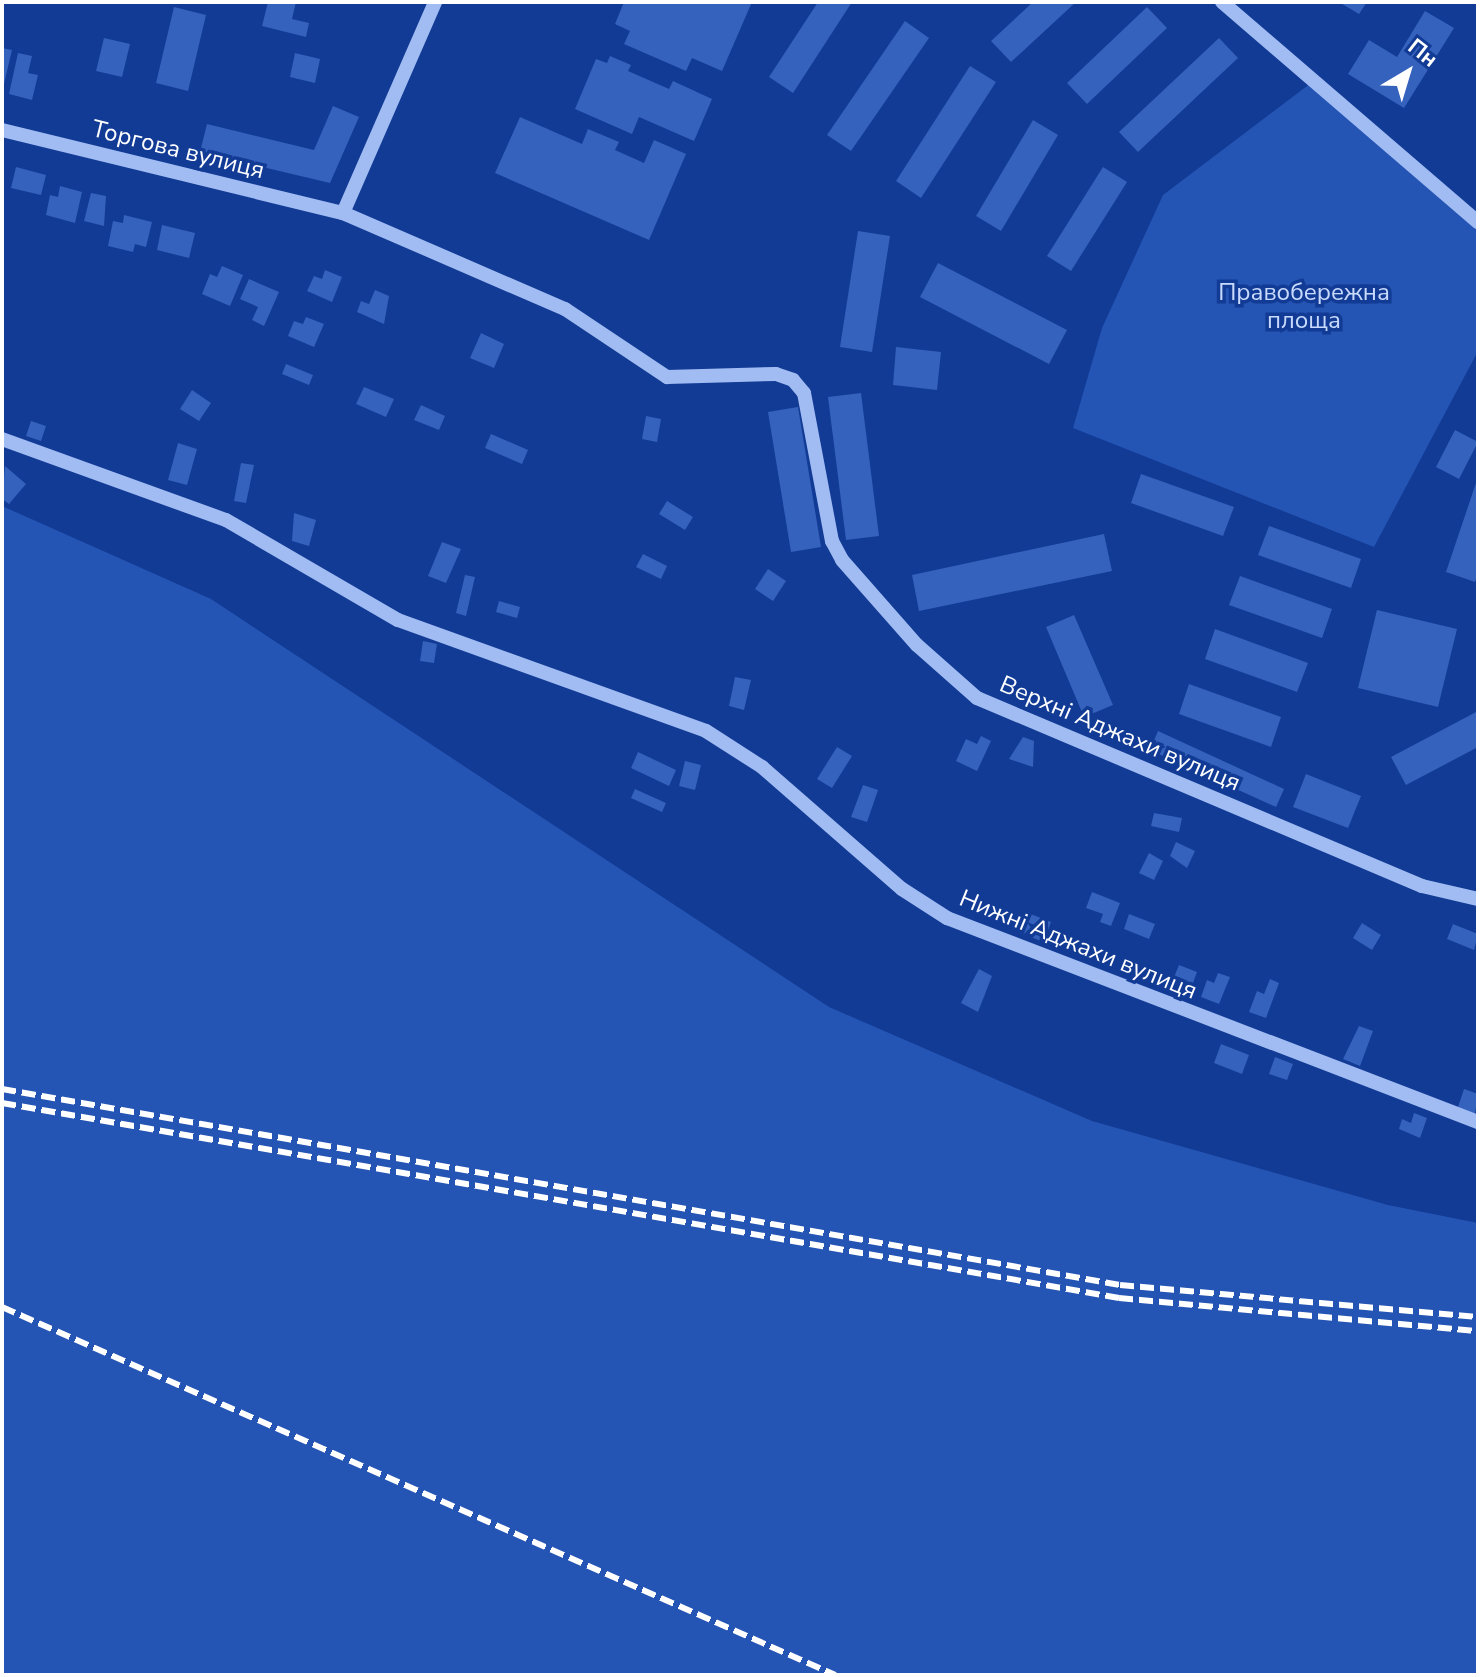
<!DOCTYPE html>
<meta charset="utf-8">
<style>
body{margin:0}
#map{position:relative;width:1480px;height:1677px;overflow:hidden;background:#123b95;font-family:"Nunito Sans",sans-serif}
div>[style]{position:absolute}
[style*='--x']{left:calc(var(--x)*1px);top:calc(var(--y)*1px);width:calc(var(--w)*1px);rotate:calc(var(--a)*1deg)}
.green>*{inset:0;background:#2454b4}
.building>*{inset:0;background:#3562bc}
.minor>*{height:14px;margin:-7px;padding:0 7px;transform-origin:7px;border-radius:7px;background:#a1bcf3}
.rail>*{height:6px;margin-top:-3px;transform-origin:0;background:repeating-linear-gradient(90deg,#fff 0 14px,transparent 0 20px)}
span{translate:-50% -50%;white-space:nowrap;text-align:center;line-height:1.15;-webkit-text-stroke:7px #123b95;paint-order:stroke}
.street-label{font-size:24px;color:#fff}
.park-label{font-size:24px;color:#c8dafd}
.frame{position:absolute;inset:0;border:4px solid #fff;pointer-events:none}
.north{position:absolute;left:1368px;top:32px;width:80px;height:80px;-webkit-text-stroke:6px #123b95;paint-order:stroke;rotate:38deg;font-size:22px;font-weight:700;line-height:32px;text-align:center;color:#fff}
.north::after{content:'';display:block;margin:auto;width:28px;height:36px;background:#fff;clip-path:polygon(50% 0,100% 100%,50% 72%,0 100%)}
</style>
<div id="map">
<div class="green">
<i style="clip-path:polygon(1315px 80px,1427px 175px,1478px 232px,1478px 351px,1374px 547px,1073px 428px,1102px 328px,1163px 195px)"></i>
<i style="clip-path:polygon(2px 506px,211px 599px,829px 1007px,1092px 1121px,1388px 1205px,1478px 1223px,1478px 1675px,2px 1675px)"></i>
</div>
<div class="building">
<i style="clip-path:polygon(268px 2px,296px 2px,292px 19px,309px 23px,306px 37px,262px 26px)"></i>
<i style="clip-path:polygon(624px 2px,752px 2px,722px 71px,692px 58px,686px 71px,624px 44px,630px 31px,615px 24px)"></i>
<i style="clip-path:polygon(818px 2px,852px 2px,793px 93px,769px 77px)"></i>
<i style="clip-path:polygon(1033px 2px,1076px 2px,1011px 62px,991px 41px)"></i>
<i style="clip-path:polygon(1339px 2px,1367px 2px,1359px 14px)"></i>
<i style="clip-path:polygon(174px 7px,206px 15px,188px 91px,156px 83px)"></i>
<i style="clip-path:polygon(1147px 7px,1167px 28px,1087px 104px,1067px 83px)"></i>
<i style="clip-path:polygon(1425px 11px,1454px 28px,1404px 108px,1348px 74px,1369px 40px,1397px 57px)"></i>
<i style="clip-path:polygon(905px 21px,929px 38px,851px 151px,827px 135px)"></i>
<i style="clip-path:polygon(104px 38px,130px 44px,122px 77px,96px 71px)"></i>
<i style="clip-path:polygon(1219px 38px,1238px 58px,1138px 152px,1119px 132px)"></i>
<i style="clip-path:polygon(2px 48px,12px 50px,3px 88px,2px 88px)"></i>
<i style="clip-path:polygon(18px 53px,32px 56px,28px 73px,38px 75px,32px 100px,9px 94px)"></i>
<i style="clip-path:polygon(295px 53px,320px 59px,315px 83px,290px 77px)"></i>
<i style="clip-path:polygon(610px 56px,631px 65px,628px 71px,669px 89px,673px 81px,712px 99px,694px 141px,639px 117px,632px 134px,575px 109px,596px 59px,607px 63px)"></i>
<i style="clip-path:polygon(970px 66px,996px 82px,921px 198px,896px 181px)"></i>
<i style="clip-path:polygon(333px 106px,359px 117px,330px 183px,200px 152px,207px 124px,314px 150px)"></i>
<i style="clip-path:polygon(520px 117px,582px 144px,588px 129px,619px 142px,615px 150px,644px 163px,654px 140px,686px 154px,649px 240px,495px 173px)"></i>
<i style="clip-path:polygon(1033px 120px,1058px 135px,1001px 231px,976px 216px)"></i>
<i style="clip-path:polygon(16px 167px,46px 175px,41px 195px,11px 188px)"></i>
<i style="clip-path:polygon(1103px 167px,1127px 182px,1071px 271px,1047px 256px)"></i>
<i style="clip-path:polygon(60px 186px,82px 192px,75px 223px,46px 215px,50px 195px,58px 197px)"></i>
<i style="clip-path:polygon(91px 193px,106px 196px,104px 226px,84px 221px)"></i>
<i style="clip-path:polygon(124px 215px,152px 222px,146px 247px,135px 244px,133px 252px,108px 246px,113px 221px,123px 223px)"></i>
<i style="clip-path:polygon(162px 225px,195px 233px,189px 258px,157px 250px)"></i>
<i style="clip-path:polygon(858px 231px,890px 236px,872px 352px,840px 347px)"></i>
<i style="clip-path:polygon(938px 263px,1067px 330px,1049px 364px,920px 297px)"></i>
<i style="clip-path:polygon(222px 266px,243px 275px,230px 306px,202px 294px,210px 274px,217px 277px)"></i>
<i style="clip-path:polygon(325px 270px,342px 277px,332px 302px,307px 291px,314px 276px,322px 279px)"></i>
<i style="clip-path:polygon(249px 279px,279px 292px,264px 326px,252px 320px,258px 307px,240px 299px)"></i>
<i style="clip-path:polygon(375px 290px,389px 296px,384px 324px,357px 312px,361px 301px,369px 304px)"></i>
<i style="clip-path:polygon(306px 317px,324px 324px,314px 347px,288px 336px,294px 321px,303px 324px)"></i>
<i style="clip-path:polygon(481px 333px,504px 344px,494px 368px,470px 358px)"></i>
<i style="clip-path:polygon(896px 347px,941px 352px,937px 390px,893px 385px)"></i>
<i style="clip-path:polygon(286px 364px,313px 375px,309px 385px,282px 374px)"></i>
<i style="clip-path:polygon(364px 387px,394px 399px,386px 417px,356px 404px)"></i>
<i style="clip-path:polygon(192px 390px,211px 403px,199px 421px,180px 409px)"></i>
<i style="clip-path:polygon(861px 393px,879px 536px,846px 540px,828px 397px)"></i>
<i style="clip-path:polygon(421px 405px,445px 416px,439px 430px,414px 420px)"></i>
<i style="clip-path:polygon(798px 407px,821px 547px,791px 552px,768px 412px)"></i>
<i style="clip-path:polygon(646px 416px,661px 419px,657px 442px,642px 439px)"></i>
<i style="clip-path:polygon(31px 421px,46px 426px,41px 441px,26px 436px)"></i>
<i style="clip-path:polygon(1455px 430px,1478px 442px,1459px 479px,1436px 467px)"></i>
<i style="clip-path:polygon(491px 434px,528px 450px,522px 464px,485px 448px)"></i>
<i style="clip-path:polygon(178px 443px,197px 449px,187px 485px,168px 480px)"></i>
<i style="clip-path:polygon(241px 463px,254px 465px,246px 503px,234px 501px)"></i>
<i style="clip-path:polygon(5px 466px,26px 484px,9px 504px,2px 499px)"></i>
<i style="clip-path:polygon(1141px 474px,1234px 507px,1223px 536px,1131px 503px)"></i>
<i style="clip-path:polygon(1478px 477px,1478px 573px,1475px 582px,1446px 572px)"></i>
<i style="clip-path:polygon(667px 501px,693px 517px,685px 530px,659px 514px)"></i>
<i style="clip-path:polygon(294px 513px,316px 520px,309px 546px,292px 541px)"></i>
<i style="clip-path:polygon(1269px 526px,1361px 559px,1351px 588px,1258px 555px)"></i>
<i style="clip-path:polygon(1104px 534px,1112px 571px,919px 611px,912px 575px)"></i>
<i style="clip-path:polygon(442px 542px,461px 549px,446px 583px,428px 576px)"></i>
<i style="clip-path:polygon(643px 554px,667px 566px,661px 579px,636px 567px)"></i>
<i style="clip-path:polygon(768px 569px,786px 581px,773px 601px,755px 589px)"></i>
<i style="clip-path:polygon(465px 575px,475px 577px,466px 616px,456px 613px)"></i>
<i style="clip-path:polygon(1240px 576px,1332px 609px,1322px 638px,1229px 605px)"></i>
<i style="clip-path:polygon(499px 601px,520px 607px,517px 618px,496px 612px)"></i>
<i style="clip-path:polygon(1377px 610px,1457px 629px,1438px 707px,1358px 688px)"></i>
<i style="clip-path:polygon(1074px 615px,1113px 705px,1084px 717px,1046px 627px)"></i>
<i style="clip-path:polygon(1215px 629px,1308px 663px,1297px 692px,1205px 659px)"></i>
<i style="clip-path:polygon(423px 641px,437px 644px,434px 663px,420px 661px)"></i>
<i style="clip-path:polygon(735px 677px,751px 680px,744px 710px,729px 706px)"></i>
<i style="clip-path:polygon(1189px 684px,1281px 717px,1271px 747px,1179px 714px)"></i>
<i style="clip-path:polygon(1478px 711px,1478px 747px,1406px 785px,1391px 757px)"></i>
<i style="clip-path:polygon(1158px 731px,1284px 789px,1276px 807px,1150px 750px)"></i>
<i style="clip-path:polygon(981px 736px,991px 741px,977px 771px,956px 761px,966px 739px,977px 744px)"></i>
<i style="clip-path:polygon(1023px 737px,1034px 741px,1033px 767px,1009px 759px)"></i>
<i style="clip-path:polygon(837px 747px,852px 756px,832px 788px,817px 779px)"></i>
<i style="clip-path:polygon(638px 752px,676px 770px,669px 786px,631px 768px)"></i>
<i style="clip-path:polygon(685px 761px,701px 765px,695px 790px,679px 786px)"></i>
<i style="clip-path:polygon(1306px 774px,1361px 796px,1348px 828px,1293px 807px)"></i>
<i style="clip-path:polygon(863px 785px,878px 790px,867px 822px,851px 817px)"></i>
<i style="clip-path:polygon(635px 789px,666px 803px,662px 812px,631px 798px)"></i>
<i style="clip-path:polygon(1154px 813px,1182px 818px,1179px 832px,1151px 826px)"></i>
<i style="clip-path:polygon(1176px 842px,1195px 851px,1187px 868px,1170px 856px)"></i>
<i style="clip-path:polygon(1149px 853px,1163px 861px,1154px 880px,1139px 873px)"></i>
<i style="clip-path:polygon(1092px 892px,1120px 903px,1111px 926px,1100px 922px,1103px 914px,1086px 908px)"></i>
<i style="clip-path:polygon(1028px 913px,1051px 922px,1044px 942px,1020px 933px)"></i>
<i style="clip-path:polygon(1129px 914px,1155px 924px,1149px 939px,1124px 929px)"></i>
<i style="clip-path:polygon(1362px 923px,1381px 935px,1372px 950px,1353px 938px)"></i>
<i style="clip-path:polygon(1453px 924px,1478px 934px,1474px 950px,1447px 939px)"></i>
<i style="clip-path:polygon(1179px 965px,1197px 972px,1189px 994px,1170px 987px)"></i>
<i style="clip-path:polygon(979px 969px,992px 976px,978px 1012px,961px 1003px)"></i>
<i style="clip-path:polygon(1218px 973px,1230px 977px,1219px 1004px,1201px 997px,1207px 980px,1214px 983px)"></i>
<i style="clip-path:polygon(1270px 979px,1279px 983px,1266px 1018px,1249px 1012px,1257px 991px,1264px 994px)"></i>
<i style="clip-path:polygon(1359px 1026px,1373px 1031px,1360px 1066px,1343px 1059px)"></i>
<i style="clip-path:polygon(1221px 1044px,1249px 1055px,1242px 1074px,1214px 1063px)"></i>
<i style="clip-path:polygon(1275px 1057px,1293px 1064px,1287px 1080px,1269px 1074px)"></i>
<i style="clip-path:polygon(1464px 1089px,1478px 1094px,1475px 1114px,1458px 1107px)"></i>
<i style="clip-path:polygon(1414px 1113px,1427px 1118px,1420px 1138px,1399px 1129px,1402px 1119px,1411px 1123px)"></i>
</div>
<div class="minor">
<i style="--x:1222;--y:2;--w:338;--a:40.7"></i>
<i style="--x:2;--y:130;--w:351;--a:13.7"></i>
<i style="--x:343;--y:213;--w:242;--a:23.4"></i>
<i style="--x:565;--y:309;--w:123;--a:33.7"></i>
<i style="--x:667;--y:377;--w:109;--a:-1.6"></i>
<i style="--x:776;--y:374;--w:18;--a:19"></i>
<i style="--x:793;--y:380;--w:17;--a:50"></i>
<i style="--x:804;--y:393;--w:151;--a:79.3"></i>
<i style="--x:832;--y:541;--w:21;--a:62"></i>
<i style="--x:842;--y:560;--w:113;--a:48.6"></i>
<i style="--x:917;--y:645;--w:80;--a:41.5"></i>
<i style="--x:977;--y:698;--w:483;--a:22.9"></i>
<i style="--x:1422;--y:886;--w:57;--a:13.1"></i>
<i style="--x:343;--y:213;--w:230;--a:-66.4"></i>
<i style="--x:2;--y:439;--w:238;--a:19.9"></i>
<i style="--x:226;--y:520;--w:199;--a:30.2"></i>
<i style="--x:398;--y:620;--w:327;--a:19.8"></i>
<i style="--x:706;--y:731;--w:67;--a:32.7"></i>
<i style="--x:762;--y:767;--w:186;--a:41.1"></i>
<i style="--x:902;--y:889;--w:54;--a:32.8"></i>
<i style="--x:947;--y:918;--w:569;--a:21.02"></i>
</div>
<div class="rail">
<i style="--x:2;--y:1089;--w:1135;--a:9.94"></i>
<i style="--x:1120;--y:1285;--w:359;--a:5.1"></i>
<i style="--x:2;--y:1103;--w:1134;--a:9.9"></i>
<i style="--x:1119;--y:1298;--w:361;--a:5.3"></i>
<i style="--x:2;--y:1307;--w:911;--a:23.83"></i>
</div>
<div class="street-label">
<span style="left:178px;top:150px;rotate:14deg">Торгова вулиця</span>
<span style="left:1120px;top:734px;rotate:23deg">Верхні Аджахи вулиця</span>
<span style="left:1078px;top:945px;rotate:22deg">Нижні Аджахи вулиця</span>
</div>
<div class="park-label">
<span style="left:1304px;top:307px">Правобережна<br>площа</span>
</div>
<div class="frame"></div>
<div class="north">Пн</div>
</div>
